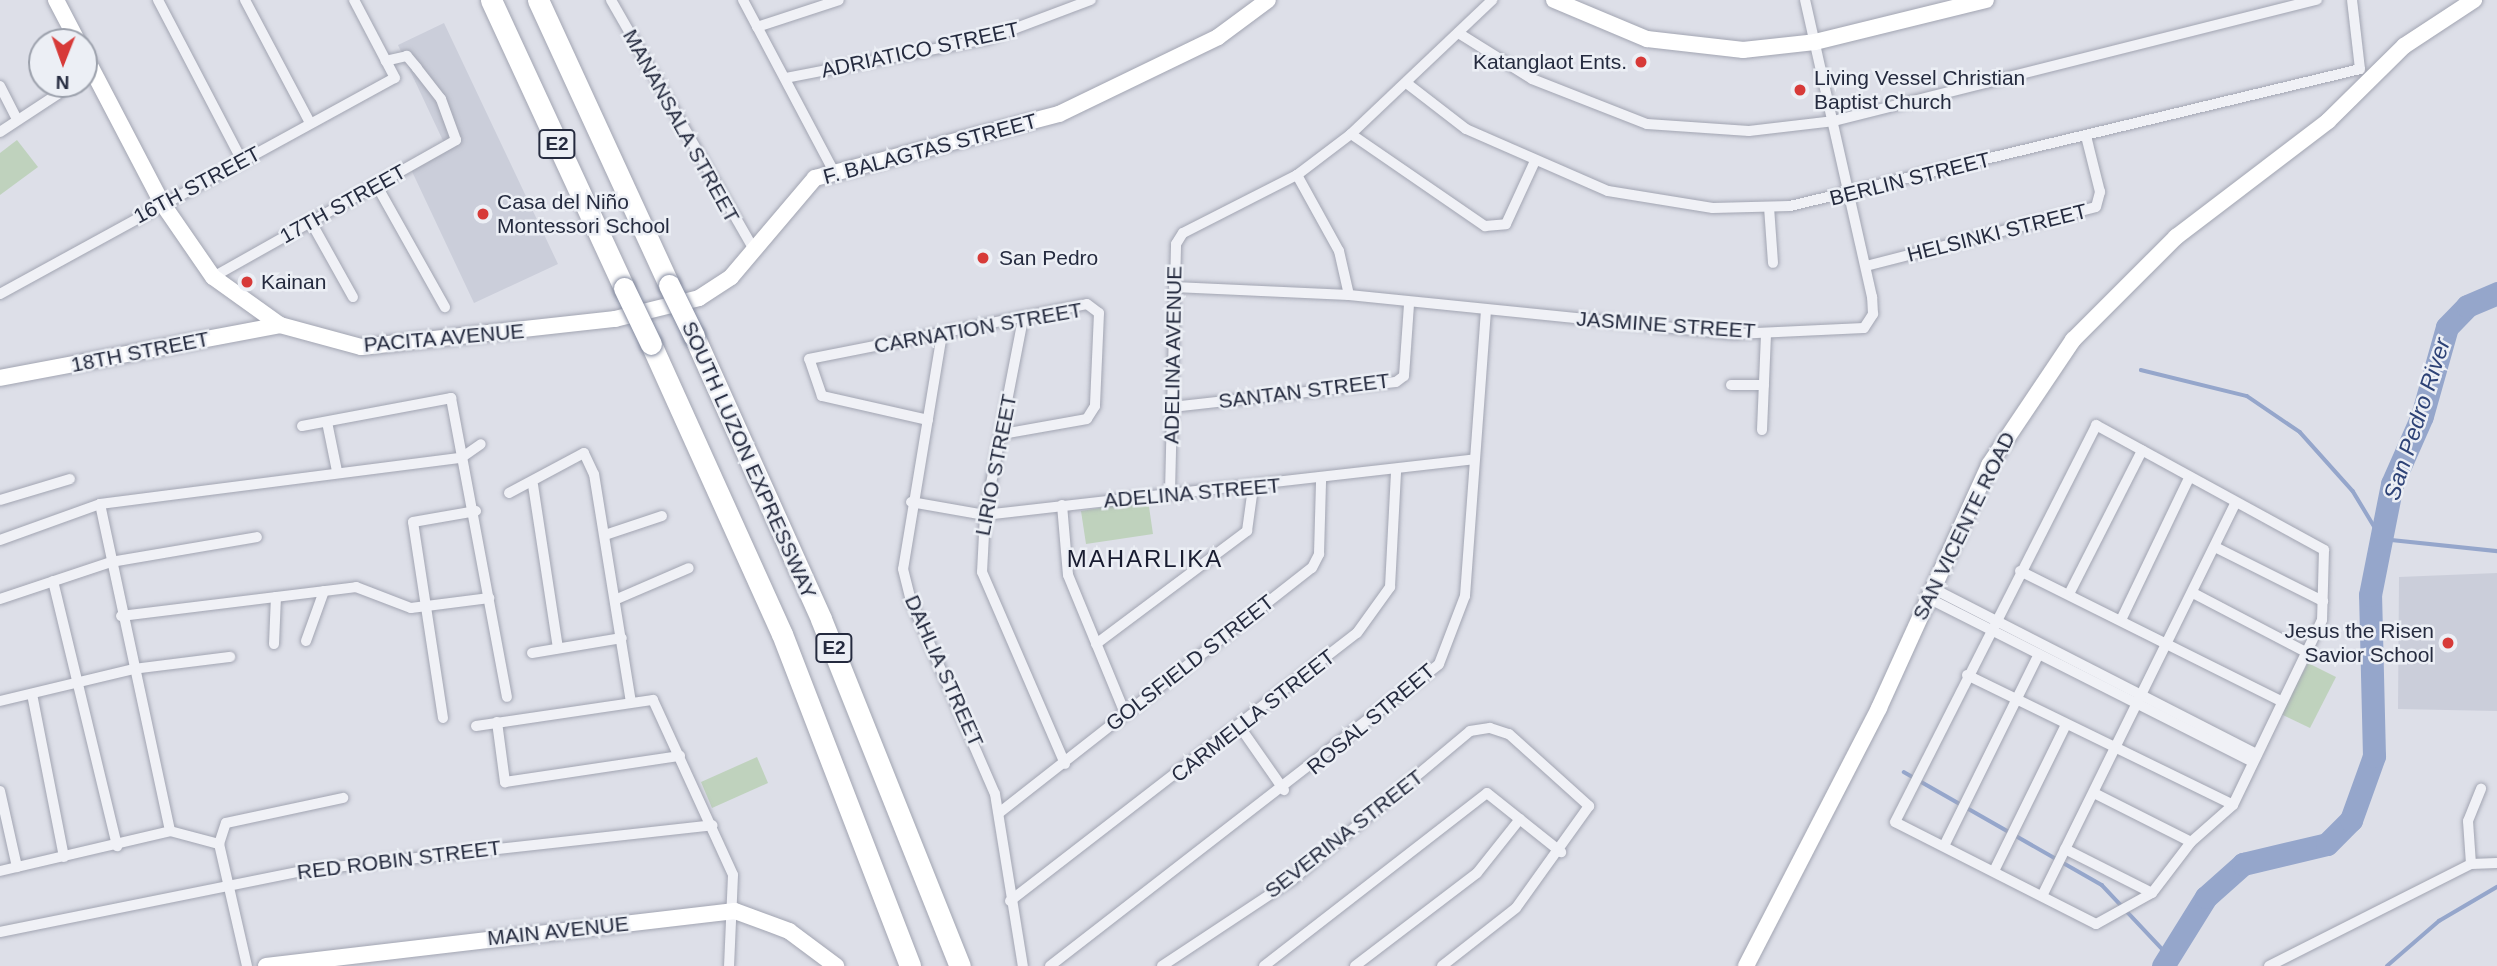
<!DOCTYPE html>
<meta charset="utf-8">
<style>
body{margin:0}
#map{position:relative;width:2497px;height:966px;overflow:hidden;background:#dddfe8;font-family:Arial,sans-serif}
div>[style]{position:absolute}
[style*='--x']{left:calc(var(--x)*1px);top:calc(var(--y)*1px);width:calc(var(--w)*1px);rotate:calc(var(--a)*1deg)}
.built>*{inset:0;background:#cbceda}
.green>*{inset:0;background:#bfd2bd}
.stream>*{height:3.5px;margin:-1.75px;padding:0 1.75px;transform-origin:1.75px;border-radius:1.75px;background:#95a6cb}
.river>*{height:23px;margin:-11.5px;padding:0 11.5px;transform-origin:11.5px;border-radius:11.5px;background:#95a6cb}
.roads{filter:drop-shadow(0 0 2px #a2a5b2) drop-shadow(0 0 2px #a2a5b2)}
.street>*{height:10px;margin:-5px;padding:0 5px;transform-origin:5px;border-radius:5px;background:#f0f1f6}
.secondary>*{height:16px;margin:-8px;padding:0 8px;transform-origin:8px;border-radius:8px;background:#fff}
.highway>*{height:21px;margin:-10.5px;padding:0 10.5px;transform-origin:10.5px;border-radius:10.5px;background:#fff}
.bridges{filter:drop-shadow(0 0 2px #838a9f) drop-shadow(0 0 2px #838a9f)}
.highway-bridge>*{height:21px;margin:-10.5px;padding:0 10.5px;transform-origin:10.5px;border-radius:10.5px;background:#fff}
.dots>*{width:19px;height:19px;translate:-50% -50%;box-sizing:border-box;border:4px solid #eceff5;border-radius:50%}
span{translate:-50% -50%;white-space:nowrap;text-align:center;line-height:1.15;-webkit-text-stroke:5px #eceff5;paint-order:stroke}
.shield-label span{padding:2px 5px;background:#eceff5;border:2px solid;border-radius:5px;-webkit-text-stroke-width:0}
.shield-label{font-size:19px;color:#252b3f;font-weight:700}
.street-label{font-size:21px;color:#252b3f}
.poi-label{font-size:21px;color:#252b3f}
.right{translate:-100% -50%;text-align:right}
.left{translate:0 -50%;text-align:left}
.water-label{font-size:23px;color:#2d4276;font-style:italic}
.quarter-label{font-size:24px;color:#181c30;letter-spacing:2px}
.north{position:absolute;left:28px;top:28px;width:70px;height:70px;box-sizing:border-box;background:#eceff5;border:2px solid #9ca1ac;border-radius:50%;rotate:181deg;font-size:19px;font-weight:700;line-height:28px;text-align:center;color:#252b3f}
.north::after{content:'';display:block;margin:auto;width:24px;height:32px;background:#d73a38;clip-path:polygon(50% 0,100% 100%,50% 72%,0 100%)}
</style>
<div id="map">
<div class="built">
<i style="clip-path:polygon(444px 23px,558px 264px,474px 303px,408px 163px,445px 145px,398px 45px)"></i>
<i style="clip-path:polygon(2497px 573px,2497px 711px,2398px 709px,2399px 577px)"></i>
</div>
<div class="green">
<i style="clip-path:polygon(17px 140px,38px 167px,0 195px,0 153px)"></i>
<i style="clip-path:polygon(1148px 500px,1153px 534px,1086px 544px,1081px 511px)"></i>
<i style="clip-path:polygon(2308px 663px,2336px 677px,2310px 728px,2281px 714px)"></i>
<i style="clip-path:polygon(757px 757px,768px 783px,712px 808px,701px 782px)"></i>
</div>
<div class="stream">
<i style="--x:2141;--y:370;--w:109;--a:13.8"></i>
<i style="--x:2247;--y:396;--w:64;--a:34.2"></i>
<i style="--x:2300;--y:432;--w:79;--a:48.1"></i>
<i style="--x:2353;--y:491;--w:56;--a:58.9"></i>
<i style="--x:2382;--y:539;--w:116;--a:6"></i>
<i style="--x:1904;--y:772;--w:228;--a:29.7"></i>
<i style="--x:2102;--y:885;--w:96;--a:46.7"></i>
<i style="--x:2387;--y:966;--w:69;--a:-40.9"></i>
<i style="--x:2439;--y:921;--w:67;--a:-30.4"></i>
</div>
<div class="river">
<i style="--x:2163;--y:966;--w:81;--a:-58.1"></i>
<i style="--x:2206;--y:897;--w:50;--a:-41.7"></i>
<i style="--x:2243;--y:864;--w:86;--a:-13.4"></i>
<i style="--x:2327;--y:844;--w:34;--a:-45"></i>
<i style="--x:2351;--y:820;--w:68;--a:-70.2"></i>
<i style="--x:2374;--y:756;--w:161;--a:-91.4"></i>
<i style="--x:2370;--y:595;--w:113;--a:-78.8"></i>
<i style="--x:2392;--y:484;--w:74;--a:-66.2"></i>
<i style="--x:2422;--y:416;--w:92;--a:-74.3"></i>
<i style="--x:2447;--y:327;--w:29;--a:-46"></i>
<i style="--x:2467;--y:306;--w:33;--a:-23"></i>
</div>
<div class="roads">
<div class="street">
<i style="--x:158;--y:0;--w:182;--a:62.4"></i>
<i style="--x:245;--y:0;--w:139;--a:62.1"></i>
<i style="--x:611;--y:0;--w:289;--a:60.2"></i>
<i style="--x:743;--y:0;--w:192;--a:62.1"></i>
<i style="--x:757;--y:27;--w:86;--a:-18.2"></i>
<i style="--x:1460;--y:34;--w:85;--a:32"></i>
<i style="--x:1532;--y:79;--w:123;--a:21.4"></i>
<i style="--x:1647;--y:124;--w:102;--a:3.9"></i>
<i style="--x:1749;--y:131;--w:86;--a:-6.7"></i>
<i style="--x:1834;--y:121;--w:498;--a:-14.1"></i>
<i style="--x:786;--y:78;--w:205;--a:-11"></i>
<i style="--x:987;--y:39;--w:111;--a:-20.6"></i>
<i style="--x:1409;--y:85;--w:72;--a:37.7"></i>
<i style="--x:1466;--y:129;--w:155;--a:23.6"></i>
<i style="--x:1608;--y:191;--w:106;--a:9.2"></i>
<i style="--x:1713;--y:208;--w:77;--a:-1.5"></i>
<i style="--x:1790;--y:206;--w:586;--a:-13.51"></i>
<i style="--x:2360;--y:69;--w:69;--a:-96.6"></i>
<i style="--x:0;--y:86;--w:36;--a:63"></i>
<i style="--x:0;--y:132;--w:87;--a:-33.3"></i>
<i style="--x:1351;--y:134;--w:163;--a:34.5"></i>
<i style="--x:1485;--y:226;--w:21;--a:-5"></i>
<i style="--x:1506;--y:224;--w:67;--a:-65.3"></i>
<i style="--x:1297;--y:175;--w:87;--a:61.1"></i>
<i style="--x:1339;--y:251;--w:45;--a:77.2"></i>
<i style="--x:377;--y:186;--w:139;--a:60.7"></i>
<i style="--x:1769;--y:207;--w:56;--a:85.9"></i>
<i style="--x:311;--y:222;--w:86;--a:60.8"></i>
<i style="--x:1866;--y:266;--w:237;--a:-14.4"></i>
<i style="--x:2096;--y:207;--w:16;--a:-75"></i>
<i style="--x:2100;--y:192;--w:58;--a:-104"></i>
<i style="--x:213;--y:277;--w:279;--a:-29.4"></i>
<i style="--x:456;--y:140;--w:44;--a:-110.1"></i>
<i style="--x:441;--y:99;--w:39;--a:-128"></i>
<i style="--x:417;--y:68;--w:16;--a:-130"></i>
<i style="--x:407;--y:56;--w:22;--a:167"></i>
<i style="--x:1174;--y:287;--w:175;--a:2.6"></i>
<i style="--x:1349;--y:295;--w:388;--a:5.8"></i>
<i style="--x:1735;--y:334;--w:129;--a:-2.7"></i>
<i style="--x:1864;--y:328;--w:17;--a:-57"></i>
<i style="--x:1873;--y:314;--w:17;--a:-93"></i>
<i style="--x:1872;--y:297;--w:304;--a:-102.7"></i>
<i style="--x:0;--y:294;--w:450;--a:-28.7"></i>
<i style="--x:395;--y:78;--w:88;--a:-117.7"></i>
<i style="--x:1023;--y:319;--w:200;--a:101"></i>
<i style="--x:985;--y:515;--w:57;--a:93"></i>
<i style="--x:982;--y:572;--w:209;--a:66.6"></i>
<i style="--x:942;--y:334;--w:238;--a:99.4"></i>
<i style="--x:903;--y:569;--w:33;--a:76"></i>
<i style="--x:911;--y:601;--w:210;--a:66.5"></i>
<i style="--x:995;--y:794;--w:174;--a:80.8"></i>
<i style="--x:1731;--y:385;--w:33;--a:0"></i>
<i style="--x:1172;--y:407;--w:225;--a:-6.4"></i>
<i style="--x:1396;--y:382;--w:10;--a:-37"></i>
<i style="--x:1404;--y:376;--w:72;--a:-86"></i>
<i style="--x:928;--y:420;--w:109;--a:-167.2"></i>
<i style="--x:822;--y:396;--w:39;--a:-109"></i>
<i style="--x:809;--y:359;--w:283;--a:-11.2"></i>
<i style="--x:1087;--y:304;--w:15;--a:37"></i>
<i style="--x:1099;--y:313;--w:93;--a:92.5"></i>
<i style="--x:1095;--y:406;--w:15;--a:122"></i>
<i style="--x:1087;--y:419;--w:85;--a:169.9"></i>
<i style="--x:327;--y:422;--w:50;--a:78.5"></i>
<i style="--x:2096;--y:425;--w:260;--a:28.7"></i>
<i style="--x:2324;--y:550;--w:70;--a:91.6"></i>
<i style="--x:2322;--y:620;--w:205;--a:115.7"></i>
<i style="--x:2233;--y:805;--w:56;--a:138.6"></i>
<i style="--x:2191;--y:842;--w:64;--a:127.4"></i>
<i style="--x:2152;--y:893;--w:64;--a:151"></i>
<i style="--x:2096;--y:924;--w:225;--a:-153.1"></i>
<i style="--x:1895;--y:822;--w:445;--a:-63.1"></i>
<i style="--x:302;--y:426;--w:152;--a:-10.6"></i>
<i style="--x:451;--y:398;--w:304;--a:79.4"></i>
<i style="--x:1762;--y:430;--w:97;--a:-87.6"></i>
<i style="--x:533;--y:485;--w:165;--a:81.3"></i>
<i style="--x:1170;--y:492;--w:248;--a:-88.6"></i>
<i style="--x:1176;--y:244;--w:13;--a:-58"></i>
<i style="--x:1183;--y:233;--w:128;--a:-27"></i>
<i style="--x:1297;--y:175;--w:68;--a:-37.2"></i>
<i style="--x:1351;--y:134;--w:195;--a:-43.5"></i>
<i style="--x:509;--y:493;--w:85;--a:-28.1"></i>
<i style="--x:584;--y:453;--w:23;--a:65"></i>
<i style="--x:594;--y:474;--w:231;--a:80.8"></i>
<i style="--x:0;--y:500;--w:73;--a:-16.7"></i>
<i style="--x:911;--y:502;--w:75;--a:10"></i>
<i style="--x:985;--y:515;--w:491;--a:-6.5"></i>
<i style="--x:100;--y:504;--w:334;--a:77.9"></i>
<i style="--x:170;--y:831;--w:51;--a:14.9"></i>
<i style="--x:1062;--y:505;--w:70;--a:85.1"></i>
<i style="--x:1068;--y:575;--w:149;--a:67.6"></i>
<i style="--x:605;--y:535;--w:60;--a:-18.4"></i>
<i style="--x:0;--y:540;--w:106;--a:-19.8"></i>
<i style="--x:100;--y:504;--w:364;--a:-7.3"></i>
<i style="--x:461;--y:458;--w:24;--a:-35"></i>
<i style="--x:2215;--y:547;--w:121;--a:26.6"></i>
<i style="--x:2020;--y:571;--w:292;--a:26.5"></i>
<i style="--x:53;--y:581;--w:273;--a:76.4"></i>
<i style="--x:1932;--y:588;--w:365;--a:27.1"></i>
<i style="--x:2193;--y:593;--w:127;--a:27.6"></i>
<i style="--x:2069;--y:594;--w:161;--a:-63"></i>
<i style="--x:1928;--y:598;--w:364;--a:26.8"></i>
<i style="--x:0;--y:599;--w:117;--a:-18.4"></i>
<i style="--x:111;--y:562;--w:148;--a:-9.7"></i>
<i style="--x:617;--y:599;--w:78;--a:-23.3"></i>
<i style="--x:121;--y:616;--w:237;--a:-7"></i>
<i style="--x:356;--y:587;--w:59;--a:20.9"></i>
<i style="--x:411;--y:608;--w:79;--a:-7.3"></i>
<i style="--x:2121;--y:620;--w:157;--a:-64.4"></i>
<i style="--x:306;--y:641;--w:53;--a:-70.2"></i>
<i style="--x:274;--y:644;--w:47;--a:-87.6"></i>
<i style="--x:1096;--y:644;--w:189;--a:-36.8"></i>
<i style="--x:1247;--y:531;--w:43;--a:-82.1"></i>
<i style="--x:532;--y:653;--w:91;--a:-9.5"></i>
<i style="--x:1967;--y:675;--w:296;--a:26"></i>
<i style="--x:32;--y:694;--w:166;--a:78.9"></i>
<i style="--x:0;--y:701;--w:137;--a:-13.5"></i>
<i style="--x:133;--y:669;--w:98;--a:-7.1"></i>
<i style="--x:443;--y:718;--w:198;--a:-98.7"></i>
<i style="--x:413;--y:522;--w:64;--a:-9.9"></i>
<i style="--x:497;--y:722;--w:61;--a:82.4"></i>
<i style="--x:505;--y:782;--w:177;--a:-8.5"></i>
<i style="--x:476;--y:726;--w:179;--a:-8.4"></i>
<i style="--x:653;--y:700;--w:192;--a:65.4"></i>
<i style="--x:733;--y:875;--w:91;--a:92.5"></i>
<i style="--x:1240;--y:727;--w:77;--a:55.1"></i>
<i style="--x:0;--y:791;--w:78;--a:77.4"></i>
<i style="--x:2096;--y:794;--w:106;--a:26.8"></i>
<i style="--x:999;--y:813;--w:397;--a:-38.1"></i>
<i style="--x:1312;--y:568;--w:16;--a:-63"></i>
<i style="--x:1319;--y:554;--w:73;--a:-88.4"></i>
<i style="--x:1944;--y:846;--w:214;--a:-63.7"></i>
<i style="--x:2065;--y:849;--w:97;--a:26.8"></i>
<i style="--x:2471;--y:864;--w:43;--a:-94"></i>
<i style="--x:2468;--y:821;--w:35;--a:-68"></i>
<i style="--x:0;--y:871;--w:175;--a:-13.2"></i>
<i style="--x:1994;--y:871;--w:161;--a:-63.8"></i>
<i style="--x:2043;--y:894;--w:435;--a:-63.8"></i>
<i style="--x:1010;--y:901;--w:438;--a:-37.7"></i>
<i style="--x:1357;--y:633;--w:57;--a:-54.3"></i>
<i style="--x:1390;--y:587;--w:116;--a:-87"></i>
<i style="--x:0;--y:932;--w:314;--a:-11.4"></i>
<i style="--x:308;--y:870;--w:407;--a:-6.3"></i>
<i style="--x:247;--y:966;--w:125;--a:-102.9"></i>
<i style="--x:219;--y:844;--w:22;--a:-72"></i>
<i style="--x:226;--y:823;--w:120;--a:-12.1"></i>
<i style="--x:1050;--y:966;--w:492;--a:-37.8"></i>
<i style="--x:1439;--y:664;--w:73;--a:-69.1"></i>
<i style="--x:1465;--y:596;--w:287;--a:-85.8"></i>
<i style="--x:1162;--y:966;--w:156;--a:-33.5"></i>
<i style="--x:1292;--y:880;--w:232;--a:-39.9"></i>
<i style="--x:1470;--y:731;--w:20;--a:-9"></i>
<i style="--x:1490;--y:728;--w:20;--a:18"></i>
<i style="--x:1509;--y:734;--w:108;--a:42"></i>
<i style="--x:1589;--y:806;--w:125;--a:125.6"></i>
<i style="--x:1516;--y:908;--w:94;--a:141.9"></i>
<i style="--x:1264;--y:966;--w:282;--a:-37.8"></i>
<i style="--x:1487;--y:793;--w:95;--a:38.6"></i>
<i style="--x:1355;--y:966;--w:153;--a:-37.3"></i>
<i style="--x:1477;--y:873;--w:69;--a:-51.5"></i>
<i style="--x:2269;--y:966;--w:226;--a:-26.8"></i>
<i style="--x:2471;--y:864;--w:26;--a:-2"></i>
</div>
<div class="secondary">
<i style="--x:56;--y:0;--w:47;--a:62.4"></i>
<i style="--x:1554;--y:0;--w:101;--a:22.8"></i>
<i style="--x:1647;--y:39;--w:97;--a:6.5"></i>
<i style="--x:1743;--y:50;--w:72;--a:-6.3"></i>
<i style="--x:1815;--y:42;--w:176;--a:-13.8"></i>
<i style="--x:84;--y:54;--w:168;--a:62.4"></i>
<i style="--x:162;--y:203;--w:90;--a:55.4"></i>
<i style="--x:213;--y:277;--w:82;--a:35.6"></i>
<i style="--x:280;--y:325;--w:84;--a:15.2"></i>
<i style="--x:361;--y:347;--w:256;--a:-6.3"></i>
<i style="--x:615;--y:319;--w:87;--a:-14"></i>
<i style="--x:699;--y:298;--w:38;--a:-33"></i>
<i style="--x:731;--y:277;--w:130;--a:-49.7"></i>
<i style="--x:815;--y:178;--w:252;--a:-14.7"></i>
<i style="--x:1059;--y:114;--w:177;--a:-25.8"></i>
<i style="--x:1218;--y:37;--w:62;--a:-36.5"></i>
<i style="--x:0;--y:378;--w:285;--a:-10.7"></i>
<i style="--x:266;--y:966;--w:472;--a:-6.7"></i>
<i style="--x:735;--y:911;--w:58;--a:20.3"></i>
<i style="--x:789;--y:931;--w:59;--a:36.7"></i>
<i style="--x:1746;--y:966;--w:290;--a:-62.7"></i>
<i style="--x:1879;--y:708;--w:267;--a:-65.6"></i>
<i style="--x:1989;--y:465;--w:151;--a:-56.1"></i>
<i style="--x:2073;--y:340;--w:146;--a:-45"></i>
<i style="--x:2176;--y:237;--w:191;--a:-37.3"></i>
<i style="--x:2328;--y:121;--w:107;--a:-44.6"></i>
<i style="--x:2404;--y:46;--w:84;--a:-33.3"></i>
</div>
<div class="highway">
<i style="--x:491;--y:0;--w:317;--a:65.2"></i>
<i style="--x:538;--y:0;--w:314;--a:65.3"></i>
<i style="--x:694;--y:336;--w:310;--a:65.8"></i>
<i style="--x:821;--y:619;--w:374;--a:68.2"></i>
<i style="--x:651;--y:344;--w:318;--a:65.7"></i>
<i style="--x:782;--y:634;--w:356;--a:68.9"></i>
</div>
</div>
<div class="bridges">
<div class="highway-bridge">
<i style="--x:669;--y:285;--w:57;--a:63.9"></i>
<i style="--x:624;--y:288;--w:62;--a:64.3"></i>
</div>
</div>
<div class="dots">
<i style="left:1641px;top:62px;background:#d73a38"></i>
<i style="left:1800px;top:90px;background:#d73a38"></i>
<i style="left:483px;top:214px;background:#d73a38"></i>
<i style="left:983px;top:258px;background:#d73a38"></i>
<i style="left:247px;top:282px;background:#d73a38"></i>
<i style="left:2448px;top:643px;background:#d73a38"></i>
</div>
<div class="shield-label">
<span style="left:557px;top:144px">E2</span>
<span style="left:834px;top:648px">E2</span>
</div>
<div class="street-label">
<span style="left:920px;top:50px;rotate:-12deg">ADRIATICO STREET</span>
<span style="left:681px;top:126px;rotate:61deg">MANANSALA STREET</span>
<span style="left:930px;top:149px;rotate:-15deg">F. BALAGTAS STREET</span>
<span style="left:1910px;top:179px;rotate:-14deg">BERLIN STREET</span>
<span style="left:197px;top:185px;rotate:-28deg">16TH STREET</span>
<span style="left:343px;top:204px;rotate:-29deg">17TH STREET</span>
<span style="left:1997px;top:233px;rotate:-14deg">HELSINKI STREET</span>
<span style="left:1666px;top:325px;rotate:4deg">JASMINE STREET</span>
<span style="left:978px;top:328px;rotate:-10deg">CARNATION STREET</span>
<span style="left:444px;top:338px;rotate:-5deg">PACITA AVENUE</span>
<span style="left:140px;top:352px;rotate:-11deg">18TH STREET</span>
<span style="left:1173px;top:355px;rotate:-89deg">ADELINA AVENUE</span>
<span style="left:1304px;top:391px;rotate:-7deg">SANTAN STREET</span>
<span style="left:749px;top:460px;rotate:66deg">SOUTH LUZON EXPRESSWAY</span>
<span style="left:996px;top:465px;rotate:-79deg">LIRIO STREET</span>
<span style="left:1192px;top:493px;rotate:-5deg">ADELINA STREET</span>
<span style="left:1964px;top:526px;rotate:-64deg">SAN VICENTE ROAD</span>
<span style="left:1190px;top:663px;rotate:-38deg">GOLSFIELD STREET</span>
<span style="left:944px;top:671px;rotate:66deg">DAHLIA STREET</span>
<span style="left:1253px;top:716px;rotate:-38deg">CARMELLA STREET</span>
<span style="left:1371px;top:719px;rotate:-40deg">ROSAL STREET</span>
<span style="left:1344px;top:834px;rotate:-38deg">SEVERINA STREET</span>
<span style="left:399px;top:860px;rotate:-7deg">RED ROBIN STREET</span>
<span style="left:558px;top:931px;rotate:-6deg">MAIN AVENUE</span>
</div>
<div class="poi-label">
<span class="right" style="left:1627px;top:62px">Katanglaot Ents.</span>
<span class="left" style="left:1814px;top:90px">Living Vessel Christian<br>Baptist Church</span>
<span class="left" style="left:497px;top:214px">Casa del Niño<br>Montessori School</span>
<span class="left" style="left:999px;top:258px">San Pedro</span>
<span class="left" style="left:261px;top:282px">Kainan</span>
<span class="right" style="left:2434px;top:643px">Jesus the Risen<br>Savior School</span>
</div>
<div class="water-label">
<span style="left:2417px;top:419px;rotate:-72deg">San Pedro River</span>
</div>
<div class="quarter-label">
<span style="left:1145px;top:559px">MAHARLIKA</span>
</div>
<div class="north">N</div>
</div>
